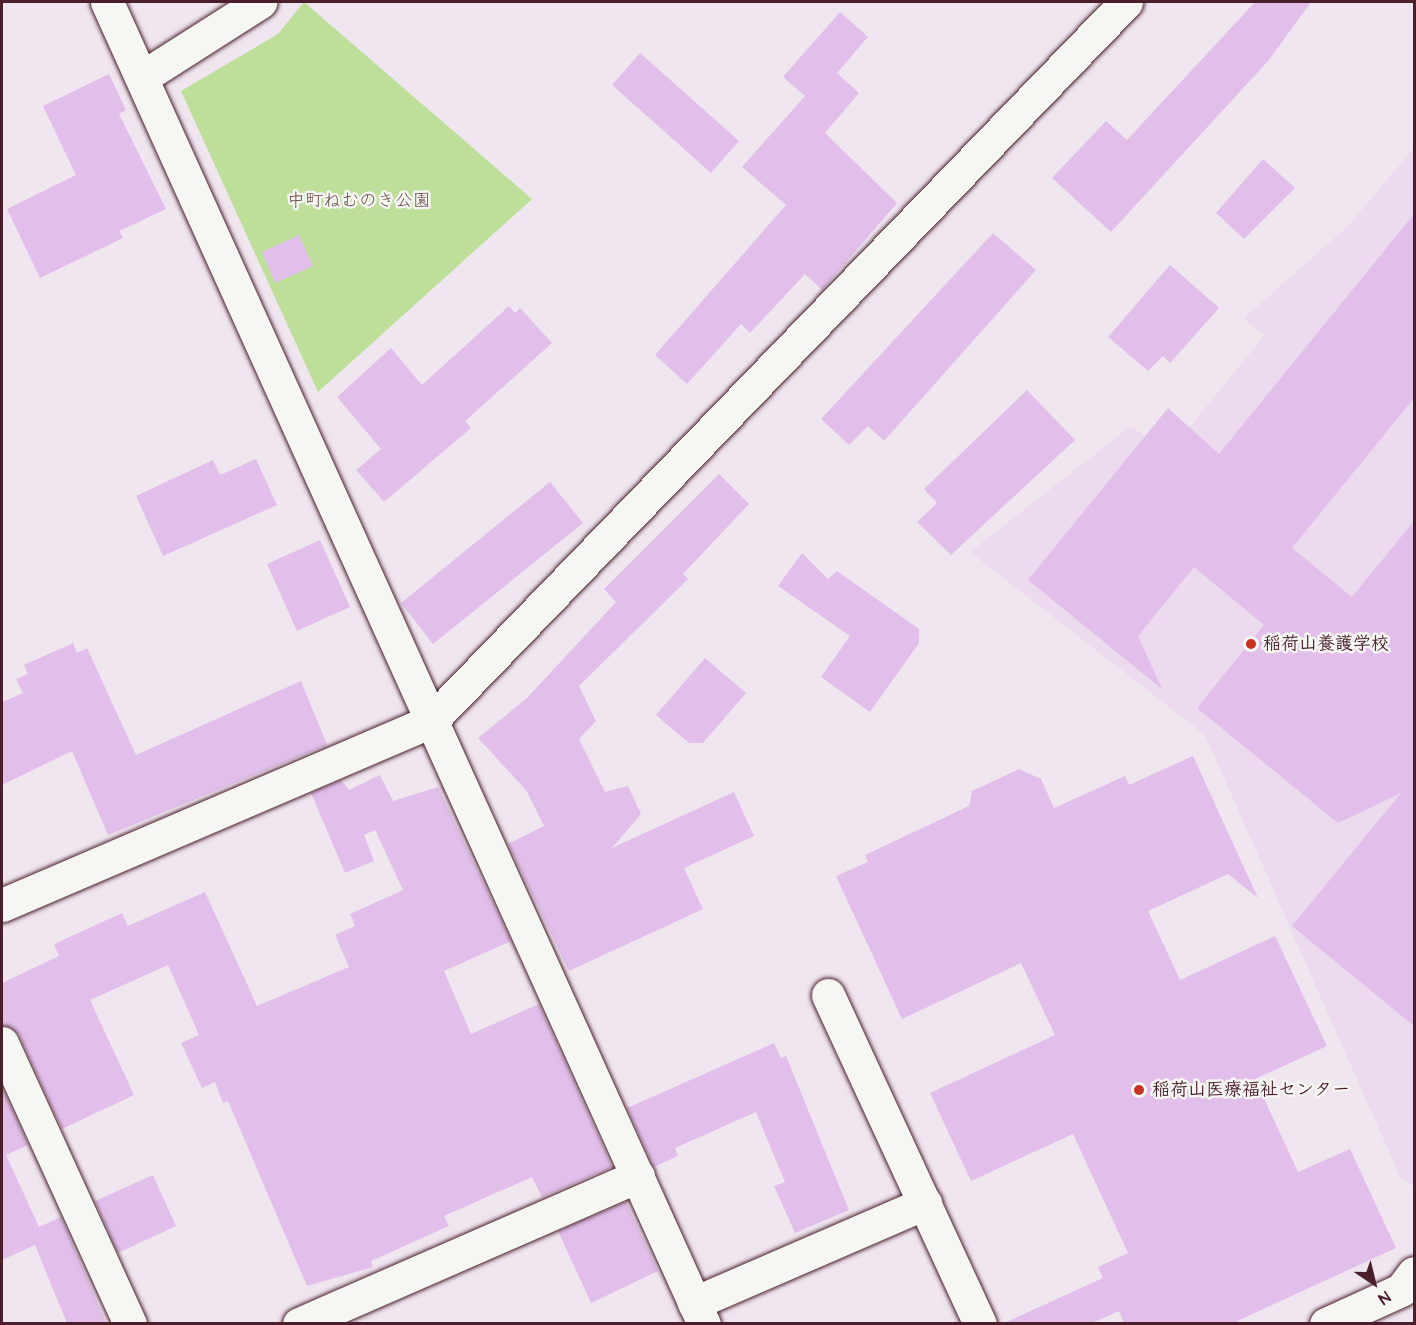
<!DOCTYPE html>
<meta charset="utf-8">
<style>
body{margin:0}
#map{position:relative;width:1416px;height:1325px;overflow:hidden;background:#f0e6f0;font-family:"Architects Daughter","Klee One",sans-serif}
div>[style]{position:absolute}
[style*='--x']{left:calc(var(--x)*1px);top:calc(var(--y)*1px);width:calc(var(--w)*1px);rotate:calc(var(--a)*1deg)}
.built>*{inset:0;background:#ecdaee}
.green>*{inset:0;background:#bddf99}
.building>*{inset:0;background:#e1bfea}
.roads{filter:drop-shadow(0 0 2px #4a1f2b) drop-shadow(0 0 2px #4a1f2b)}
.minor>*{height:33px;margin:-16.5px;padding:0 16.5px;transform-origin:16.5px;border-radius:16.5px;background:#f6f6f2}
.dots>*{width:16px;height:16px;translate:-50% -50%;box-sizing:border-box;border:3px solid #f6f6f2;border-radius:50%}
span{translate:-50% -50%;white-space:nowrap;text-align:center;line-height:1.15;-webkit-text-stroke:5px #f6f6f2;paint-order:stroke}
.park-label{font-size:18px;color:#674f46}
.poi-label{font-size:18px;color:#4a1f2b;font-weight:700}
.left{translate:0 -50%;text-align:left}
.frame{position:absolute;inset:0;border:3px solid #4a1f2b;pointer-events:none}
.north{position:absolute;left:1344px;top:1253px;width:60px;height:60px;-webkit-text-stroke:4px #f6f6f2;paint-order:stroke;rotate:145deg;font-size:16px;font-weight:700;line-height:24px;text-align:center;color:#4a1f2b}
.north::after{content:'';display:block;margin:auto;width:21px;height:27px;background:#4a1f2b;clip-path:polygon(50% 0,100% 100%,50% 72%,0 100%)}
</style>
<div id="map">
<div class="built">
<i style="clip-path:polygon(1414px 148px,1414px 1186px,1401px 1179px,1205px 735px,970px 552px,1131px 426px,1169px 452px,1264px 336px,1244px 318px,1347px 227px)"></i>
</div>
<div class="green">
<i style="clip-path:polygon(304px 2px,532px 199px,318px 392px,181px 91px,278px 34px)"></i>
</div>
<div class="building">
<i style="clip-path:polygon(1255px 2px,1311px 2px,1269px 60px,1111px 232px,1052px 178px,1106px 121px,1127px 140px)"></i>
<i style="clip-path:polygon(840px 12px,868px 37px,837px 73px,859px 93px,825px 133px,897px 203px,822px 290px,805px 274px,750px 333px,741px 324px,687px 384px,655px 355px,786px 205px,742px 167px,805px 96px,783px 77px)"></i>
<i style="clip-path:polygon(640px 53px,739px 141px,711px 173px,612px 85px)"></i>
<i style="clip-path:polygon(109px 74px,126px 110px,119px 114px,166px 209px,119px 231px,123px 238px,40px 278px,7px 209px,76px 175px,43px 106px)"></i>
<i style="clip-path:polygon(1263px 159px,1295px 188px,1244px 239px,1216px 213px)"></i>
<i style="clip-path:polygon(1414px 214px,1414px 398px,1292px 548px,1352px 597px,1414px 521px,1414px 1026px,1292px 926px,1401px 793px,1338px 823px,1197px 708px,1264px 625px,1194px 567px,1138px 636px,1162px 689px,1028px 580px,1168px 408px,1219px 454px)"></i>
<i style="clip-path:polygon(993px 233px,1036px 270px,884px 441px,868px 426px,849px 445px,821px 419px)"></i>
<i style="clip-path:polygon(299px 235px,313px 266px,275px 283px,262px 252px)"></i>
<i style="clip-path:polygon(1170px 265px,1219px 308px,1170px 363px,1163px 356px,1148px 371px,1108px 337px)"></i>
<i style="clip-path:polygon(509px 306px,515px 313px,520px 308px,552px 343px,465px 421px,471px 428px,384px 502px,356px 470px,381px 449px,337px 397px,391px 348px,422px 385px)"></i>
<i style="clip-path:polygon(1027px 390px,1075px 440px,951px 555px,917px 522px,937px 503px,924px 489px)"></i>
<i style="clip-path:polygon(256px 459px,277px 505px,163px 556px,136px 496px,213px 460px,220px 475px)"></i>
<i style="clip-path:polygon(719px 474px,749px 504px,683px 574px,688px 579px,579px 686px,596px 721px,579px 739px,605px 792px,628px 786px,641px 814px,612px 848px,734px 792px,754px 836px,684px 868px,703px 909px,569px 971px,508px 844px,544px 826px,526px 790px,478px 738px,527px 698px,616px 602px,604px 589px)"></i>
<i style="clip-path:polygon(550px 482px,583px 523px,433px 644px,401px 603px)"></i>
<i style="clip-path:polygon(320px 540px,350px 607px,297px 631px,267px 564px)"></i>
<i style="clip-path:polygon(802px 553px,828px 579px,837px 571px,919px 629px,919px 643px,870px 712px,821px 677px,850px 636px,778px 586px)"></i>
<i style="clip-path:polygon(73px 643px,77px 653px,87px 648px,136px 755px,301px 681px,327px 745px,108px 835px,72px 751px,2px 785px,2px 702px,23px 693px,16px 679px,28px 674px,24px 665px)"></i>
<i style="clip-path:polygon(705px 658px,746px 693px,703px 743px,689px 743px,656px 715px)"></i>
<i style="clip-path:polygon(1193px 756px,1258px 898px,1228px 874px,1148px 911px,1180px 980px,1275px 936px,1327px 1046px,1255px 1079px,1298px 1172px,1350px 1149px,1396px 1248px,1233px 1323px,1124px 1323px,1119px 1311px,1092px 1323px,1004px 1323px,1103px 1278px,1098px 1267px,1128px 1253px,1073px 1134px,971px 1181px,930px 1093px,1055px 1035px,1021px 963px,902px 1019px,836px 876px,868px 862px,865px 855px,969px 806px,972px 791px,1019px 769px,1041px 779px,1054px 808px,1125px 776px,1129px 785px)"></i>
<i style="clip-path:polygon(380px 775px,393px 801px,438px 787px,511px 941px,444px 971px,471px 1034px,539px 1004px,612px 1167px,542px 1197px,532px 1177px,444px 1216px,449px 1226px,371px 1261px,373px 1267px,307px 1286px,228px 1101px,223px 1103px,215px 1082px,202px 1088px,181px 1043px,199px 1035px,168px 965px,90px 1000px,134px 1095px,62px 1129px,19px 1035px,2px 1025px,2px 983px,59px 956px,54px 944px,122px 913px,128px 926px,205px 892px,257px 1006px,349px 967px,335px 935px,355px 926px,350px 914px,403px 890px,375px 830px,364px 835px,374px 861px,345px 873px,311px 793px,341px 780px,349px 790px)"></i>
<i style="clip-path:polygon(774px 1043px,781px 1058px,786px 1056px,849px 1210px,795px 1233px,774px 1186px,785px 1182px,756px 1112px,675px 1148px,678px 1156px,654px 1167px,627px 1108px)"></i>
<i style="clip-path:polygon(2px 1087px,28px 1145px,6px 1155px,39px 1227px,61px 1217px,106px 1323px,67px 1323px,35px 1245px,2px 1260px)"></i>
<i style="clip-path:polygon(153px 1175px,176px 1226px,118px 1253px,95px 1201px)"></i>
<i style="clip-path:polygon(626px 1202px,658px 1271px,591px 1303px,558px 1231px)"></i>
</div>
<div class="roads">
<div class="minor">
<i style="--x:107;--y:2;--w:1451;--a:65.7"></i>
<i style="--x:144;--y:76;--w:138;--a:-32.5"></i>
<i style="--x:2;--y:905;--w:467;--a:-23.2"></i>
<i style="--x:431;--y:721;--w:1000;--a:-45.97"></i>
<i style="--x:828;--y:995;--w:362;--a:65.2"></i>
<i style="--x:2;--y:1043;--w:309;--a:65.5"></i>
<i style="--x:694;--y:1303;--w:252;--a:-23.4"></i>
<i style="--x:299;--y:1324;--w:370;--a:-23.6"></i>
<i style="--x:1326;--y:1324;--w:82;--a:-24.4"></i>
<i style="--x:1401;--y:1290;--w:21;--a:-53"></i>
</div>
</div>
<div class="dots">
<i style="left:1251px;top:644px;background:#c8321e"></i>
<i style="left:1139px;top:1090px;background:#c8321e"></i>
</div>
<div class="park-label">
<span style="left:359px;top:201px">中町ねむのき公園</span>
</div>
<div class="poi-label">
<span class="left" style="left:1263px;top:644px">稲荷山養護学校</span>
<span class="left" style="left:1152px;top:1090px">稲荷山医療福祉センター</span>
</div>
<div class="frame"></div>
<div class="north">N</div>
</div>
